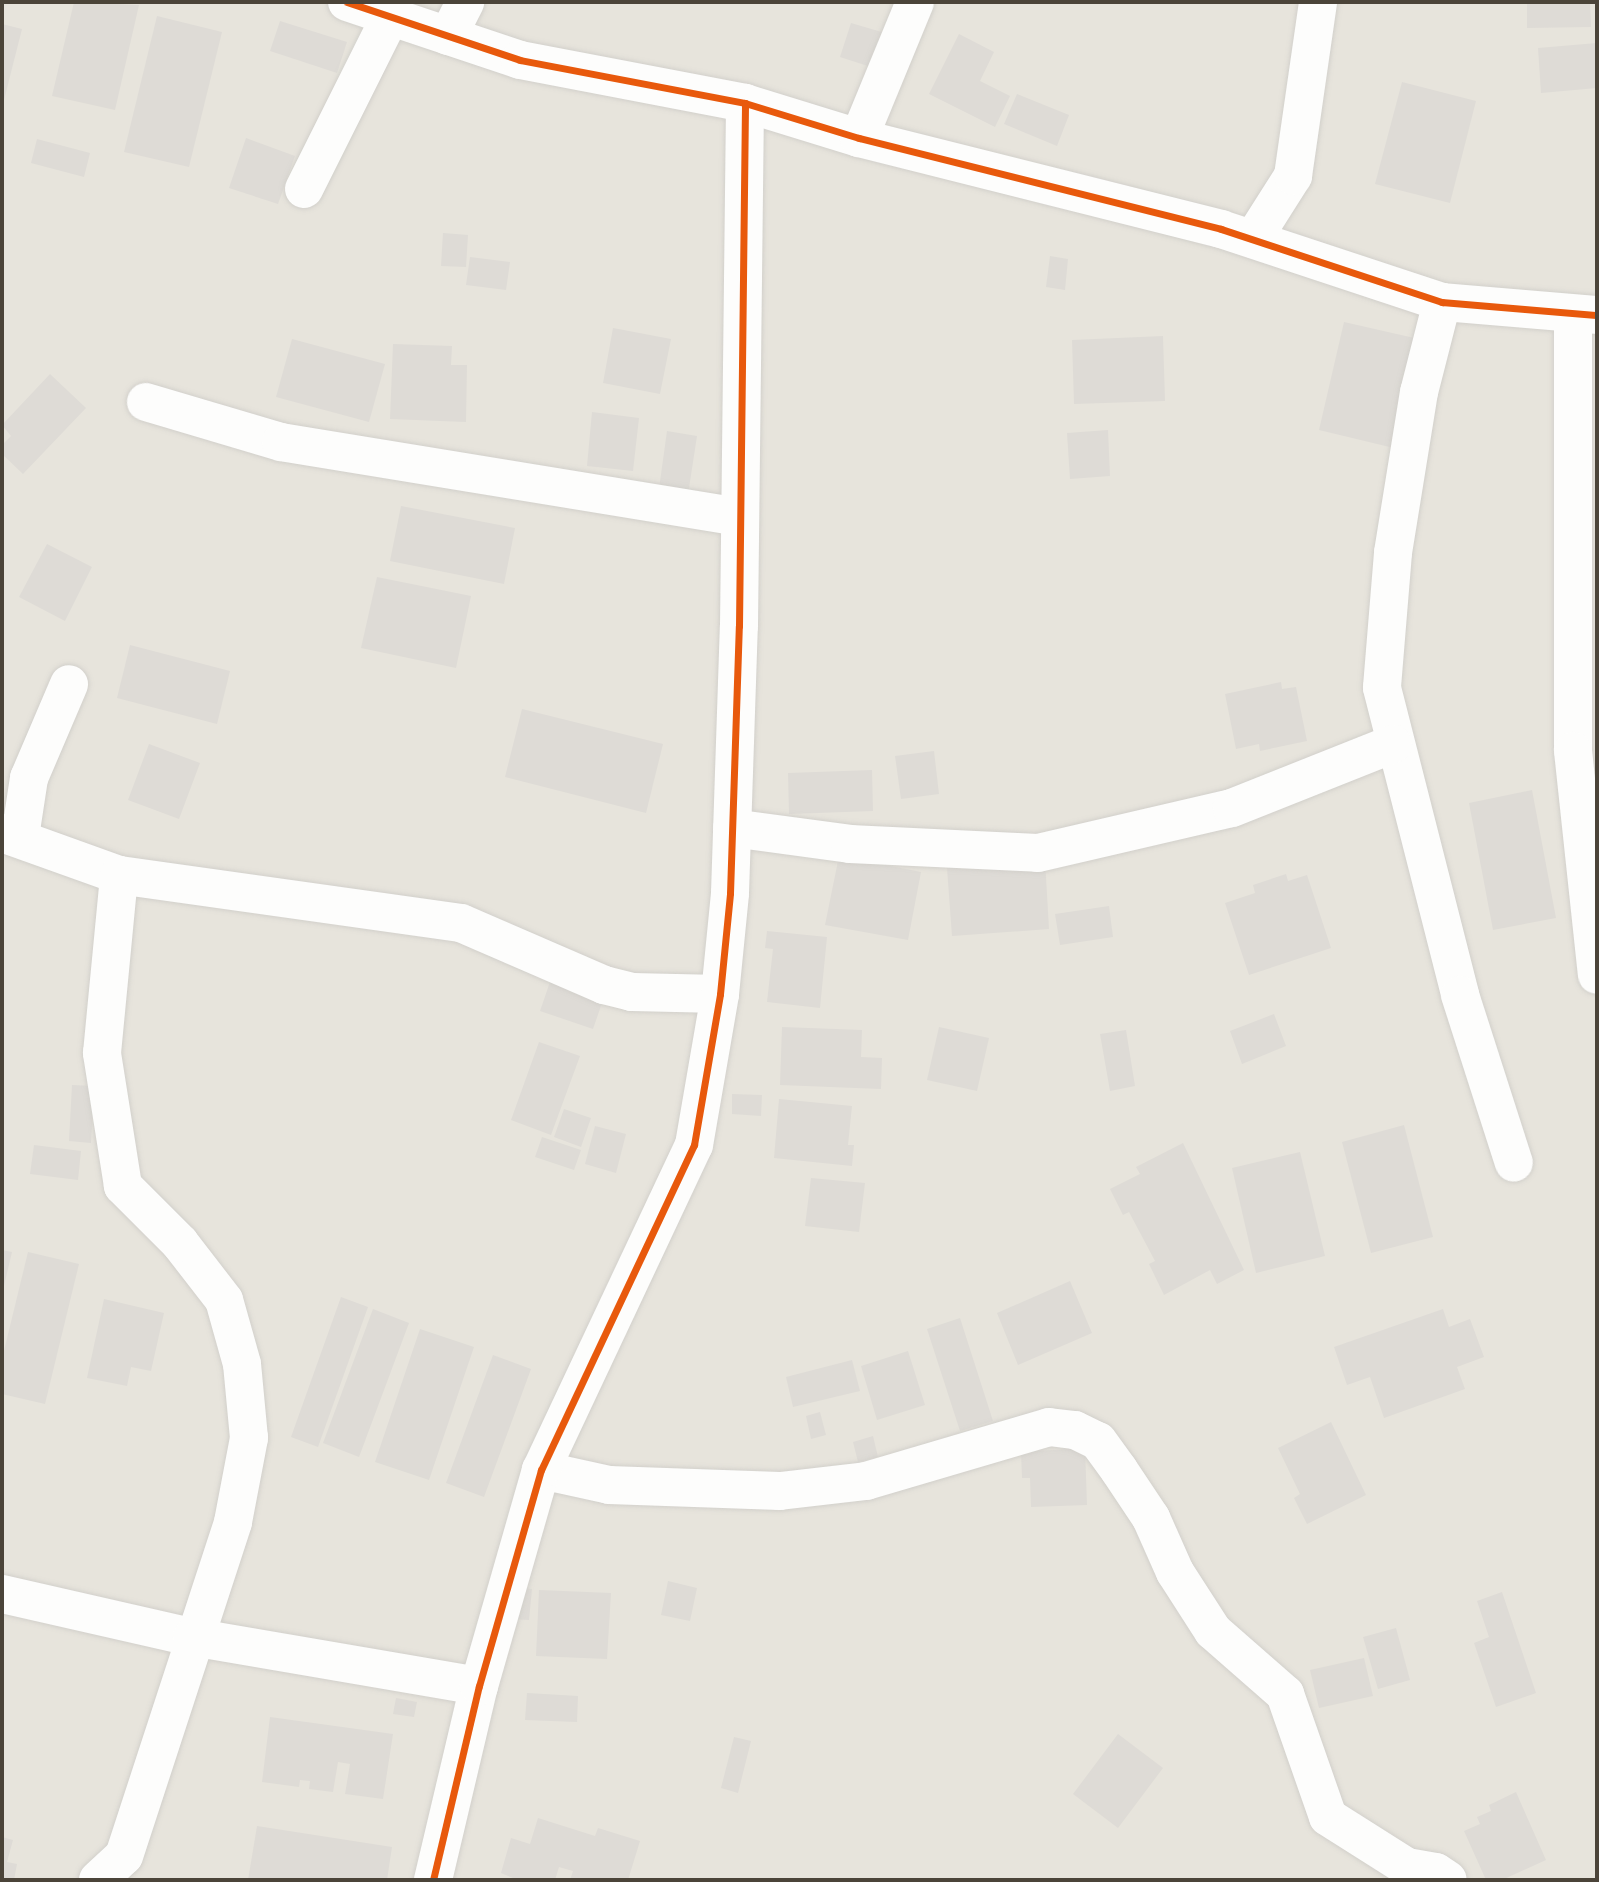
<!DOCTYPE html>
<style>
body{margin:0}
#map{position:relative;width:1599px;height:1882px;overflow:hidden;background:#f4f2ee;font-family:"Source Sans 3",sans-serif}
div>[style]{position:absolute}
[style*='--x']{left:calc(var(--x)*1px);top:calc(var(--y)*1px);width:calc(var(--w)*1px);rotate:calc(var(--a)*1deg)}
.residential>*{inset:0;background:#e7e4dc}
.building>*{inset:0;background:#dedbd6}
.roads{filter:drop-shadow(0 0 2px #d2d0cb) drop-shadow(0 0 2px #d2d0cb)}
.minor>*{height:38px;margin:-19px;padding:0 19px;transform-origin:19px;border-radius:19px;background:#fdfdfc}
.cycleway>*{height:7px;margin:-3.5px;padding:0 3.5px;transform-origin:3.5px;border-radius:3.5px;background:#e8590c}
span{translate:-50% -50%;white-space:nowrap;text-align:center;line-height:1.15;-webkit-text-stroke:7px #fff;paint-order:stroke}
.frame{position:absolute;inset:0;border:4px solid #4b4439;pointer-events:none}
</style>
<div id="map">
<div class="residential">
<i style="clip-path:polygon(2px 2px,1597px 2px,1597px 1880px,2px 1880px)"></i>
</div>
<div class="building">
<i style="clip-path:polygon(74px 2px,139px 5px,115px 110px,52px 96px)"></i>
<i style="clip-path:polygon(1527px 2px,1590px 2px,1591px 27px,1527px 28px)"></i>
<i style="clip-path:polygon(157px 16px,222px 32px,189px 167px,124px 152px)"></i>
<i style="clip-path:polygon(280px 21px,347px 42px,337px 73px,270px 51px)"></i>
<i style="clip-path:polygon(851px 23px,885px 33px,874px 68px,840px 57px)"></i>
<i style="clip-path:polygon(2px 24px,22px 29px,3px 104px,2px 103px)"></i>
<i style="clip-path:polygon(959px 34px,994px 52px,980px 81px,1010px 96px,995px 127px,929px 94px)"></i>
<i style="clip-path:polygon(1597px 43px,1597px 88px,1541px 93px,1538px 48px)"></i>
<i style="clip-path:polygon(1402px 82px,1476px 101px,1450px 203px,1375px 184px)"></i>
<i style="clip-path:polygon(1017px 94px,1069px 115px,1057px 146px,1004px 124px)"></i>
<i style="clip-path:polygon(246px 138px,295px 156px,278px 204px,229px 188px)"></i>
<i style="clip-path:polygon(37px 139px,90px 153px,84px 177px,31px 163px)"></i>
<i style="clip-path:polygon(443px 233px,468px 235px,466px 267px,441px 266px)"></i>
<i style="clip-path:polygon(1050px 256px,1068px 259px,1065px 290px,1046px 287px)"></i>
<i style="clip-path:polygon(470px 257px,510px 262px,506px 290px,466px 285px)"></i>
<i style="clip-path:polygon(1344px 322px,1423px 340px,1398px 449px,1319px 430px)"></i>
<i style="clip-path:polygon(613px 328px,671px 339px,660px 394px,603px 383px)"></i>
<i style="clip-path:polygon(1163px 336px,1165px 401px,1074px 404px,1072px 340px)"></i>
<i style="clip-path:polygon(292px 339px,385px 364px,369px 422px,276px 397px)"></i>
<i style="clip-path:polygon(393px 344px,452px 346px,451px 365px,467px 365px,466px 422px,390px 419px)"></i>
<i style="clip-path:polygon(50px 374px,86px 408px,23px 474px,2px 454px,2px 445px,11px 436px,2px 425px)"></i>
<i style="clip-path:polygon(592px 412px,639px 418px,633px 471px,587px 466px)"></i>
<i style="clip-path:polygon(1108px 430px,1110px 476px,1070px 479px,1067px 433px)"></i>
<i style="clip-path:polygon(667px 431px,697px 436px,687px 501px,658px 496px)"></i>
<i style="clip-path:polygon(401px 506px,515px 528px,504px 584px,390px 561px)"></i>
<i style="clip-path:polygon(47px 544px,92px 567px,65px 621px,19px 597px)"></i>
<i style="clip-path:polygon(377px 577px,471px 596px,456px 668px,361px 648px)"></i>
<i style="clip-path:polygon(130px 645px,230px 671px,217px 724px,117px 698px)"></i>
<i style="clip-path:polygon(1281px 682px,1282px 689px,1296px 687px,1307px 741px,1260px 751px,1259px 744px,1236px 749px,1225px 694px)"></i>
<i style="clip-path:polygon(522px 709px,663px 744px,646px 813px,505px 777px)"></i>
<i style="clip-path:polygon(149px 744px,200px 763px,179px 819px,128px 800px)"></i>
<i style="clip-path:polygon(934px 751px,939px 794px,901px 799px,895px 756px)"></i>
<i style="clip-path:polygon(872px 770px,873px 811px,789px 814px,788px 773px)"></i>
<i style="clip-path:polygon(1532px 790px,1556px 918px,1493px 930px,1469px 803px)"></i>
<i style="clip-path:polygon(839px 856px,921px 872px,908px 940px,825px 925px)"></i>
<i style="clip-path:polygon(1045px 860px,1049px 929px,952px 936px,947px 868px)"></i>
<i style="clip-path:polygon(1286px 874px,1288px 881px,1307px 875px,1331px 948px,1249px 975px,1225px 903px,1255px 893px,1253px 885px)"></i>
<i style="clip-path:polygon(1109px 906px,1113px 937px,1060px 945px,1055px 914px)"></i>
<i style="clip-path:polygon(767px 931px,827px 937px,820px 1008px,767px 1002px,773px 949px,765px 948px)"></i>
<i style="clip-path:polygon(550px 982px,603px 1000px,593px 1029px,540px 1011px)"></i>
<i style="clip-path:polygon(1274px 1014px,1286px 1046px,1242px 1064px,1230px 1031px)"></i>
<i style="clip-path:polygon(782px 1027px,862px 1030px,861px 1057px,882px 1058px,881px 1089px,780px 1085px)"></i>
<i style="clip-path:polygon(939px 1027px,989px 1038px,977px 1091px,927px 1080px)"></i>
<i style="clip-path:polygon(1126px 1030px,1135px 1086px,1110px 1091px,1100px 1034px)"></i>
<i style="clip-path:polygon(539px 1042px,580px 1056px,551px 1135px,511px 1120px)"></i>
<i style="clip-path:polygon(72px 1085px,94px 1086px,91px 1143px,69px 1141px)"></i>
<i style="clip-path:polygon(732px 1094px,762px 1095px,761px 1116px,732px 1114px)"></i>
<i style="clip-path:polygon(779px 1099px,852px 1106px,848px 1145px,854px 1145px,852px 1166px,774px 1158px)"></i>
<i style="clip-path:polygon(564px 1109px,591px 1118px,581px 1147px,554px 1137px)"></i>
<i style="clip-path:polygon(1404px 1125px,1433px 1237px,1371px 1253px,1342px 1142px)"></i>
<i style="clip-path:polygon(595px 1126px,626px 1134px,616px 1173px,585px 1164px)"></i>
<i style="clip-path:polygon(542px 1137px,581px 1150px,574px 1170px,535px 1157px)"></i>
<i style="clip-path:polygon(1183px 1143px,1244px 1270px,1217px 1284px,1210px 1270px,1164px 1295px,1149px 1264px,1155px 1261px,1129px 1212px,1123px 1215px,1110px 1189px,1140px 1174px,1136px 1167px)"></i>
<i style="clip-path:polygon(34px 1145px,81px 1151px,78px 1180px,30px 1174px)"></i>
<i style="clip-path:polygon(1300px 1152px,1325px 1256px,1256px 1273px,1232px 1168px)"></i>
<i style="clip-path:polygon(811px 1178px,865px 1183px,859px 1232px,805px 1226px)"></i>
<i style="clip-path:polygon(2px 1250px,12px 1252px,3px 1290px,2px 1290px)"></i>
<i style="clip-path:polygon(28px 1252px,79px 1264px,45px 1404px,2px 1394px,2px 1359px)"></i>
<i style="clip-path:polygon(1070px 1281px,1092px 1333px,1018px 1365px,997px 1313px)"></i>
<i style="clip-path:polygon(341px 1297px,368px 1307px,318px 1447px,291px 1437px)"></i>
<i style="clip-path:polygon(104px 1299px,164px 1313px,151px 1371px,131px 1367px,127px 1386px,87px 1378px)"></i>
<i style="clip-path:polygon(373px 1309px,409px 1323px,359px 1457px,323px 1443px)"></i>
<i style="clip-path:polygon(1443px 1309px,1449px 1327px,1470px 1319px,1484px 1357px,1457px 1367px,1465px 1389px,1384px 1418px,1370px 1377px,1347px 1385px,1334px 1347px)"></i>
<i style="clip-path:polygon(960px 1318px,993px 1421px,960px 1431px,927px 1329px)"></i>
<i style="clip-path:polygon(420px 1329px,474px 1347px,429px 1480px,375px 1462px)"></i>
<i style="clip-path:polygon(908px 1351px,925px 1405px,877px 1420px,861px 1366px)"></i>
<i style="clip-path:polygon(493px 1355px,531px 1369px,484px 1497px,446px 1483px)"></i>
<i style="clip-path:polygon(852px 1360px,860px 1391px,793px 1407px,786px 1377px)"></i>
<i style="clip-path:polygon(820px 1412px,826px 1435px,811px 1439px,806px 1416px)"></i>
<i style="clip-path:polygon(1331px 1422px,1366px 1495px,1307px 1524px,1294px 1498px,1300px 1494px,1278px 1448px)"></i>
<i style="clip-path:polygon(873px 1436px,878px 1457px,858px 1462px,853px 1442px)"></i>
<i style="clip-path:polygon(1085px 1448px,1087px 1505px,1031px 1507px,1030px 1478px,1022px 1478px,1021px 1452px)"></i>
<i style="clip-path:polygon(668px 1581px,697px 1588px,690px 1621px,661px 1615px)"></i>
<i style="clip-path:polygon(512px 1587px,532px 1589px,529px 1620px,509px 1619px)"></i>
<i style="clip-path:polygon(539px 1590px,611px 1593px,607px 1659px,536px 1656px)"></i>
<i style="clip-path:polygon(1502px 1592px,1536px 1693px,1496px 1707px,1474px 1643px,1489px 1637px,1477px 1601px)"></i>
<i style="clip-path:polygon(1396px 1628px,1410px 1680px,1378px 1689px,1363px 1637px)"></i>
<i style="clip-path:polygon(1364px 1658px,1373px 1696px,1319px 1708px,1310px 1670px)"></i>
<i style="clip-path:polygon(527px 1693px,578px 1696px,577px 1722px,525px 1720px)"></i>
<i style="clip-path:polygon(396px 1698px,417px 1702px,414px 1717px,393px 1714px)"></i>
<i style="clip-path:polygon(270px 1717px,393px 1734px,383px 1799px,345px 1794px,350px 1764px,338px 1762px,333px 1792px,309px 1789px,310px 1781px,300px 1780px,299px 1787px,262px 1782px)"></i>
<i style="clip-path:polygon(1118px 1734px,1163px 1768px,1118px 1828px,1073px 1794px)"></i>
<i style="clip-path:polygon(734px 1737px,751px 1741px,738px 1793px,721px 1788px)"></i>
<i style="clip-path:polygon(1516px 1792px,1546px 1860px,1502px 1880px,1486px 1880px,1464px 1831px,1480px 1824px,1477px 1817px,1491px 1811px,1489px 1805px)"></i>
<i style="clip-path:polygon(538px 1818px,595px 1836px,598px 1828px,640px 1841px,628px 1880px,570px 1880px,573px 1871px,559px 1867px,555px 1880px,518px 1880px,501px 1873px,511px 1838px,530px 1844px)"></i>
<i style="clip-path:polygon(257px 1826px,392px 1847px,387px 1880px,248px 1880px)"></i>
<i style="clip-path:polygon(2px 1837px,13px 1840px,7px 1862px,17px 1864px,14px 1880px,2px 1880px)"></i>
</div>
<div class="roads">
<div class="minor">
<i style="--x:347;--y:2;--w:182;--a:18.5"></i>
<i style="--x:520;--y:60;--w:229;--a:10.8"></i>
<i style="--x:745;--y:103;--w:119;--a:17.1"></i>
<i style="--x:859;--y:138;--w:373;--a:14.1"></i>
<i style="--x:1221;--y:229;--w:233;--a:18.3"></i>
<i style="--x:1442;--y:302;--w:156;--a:4.8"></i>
<i style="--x:448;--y:36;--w:38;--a:-63"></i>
<i style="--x:859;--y:138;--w:147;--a:-67.6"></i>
<i style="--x:304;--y:189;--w:192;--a:-63.4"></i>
<i style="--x:1253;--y:239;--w:75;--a:-57.6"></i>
<i style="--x:1293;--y:176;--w:176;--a:-81.8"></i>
<i style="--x:1442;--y:302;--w:93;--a:104.3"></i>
<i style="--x:1419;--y:392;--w:163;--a:99.2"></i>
<i style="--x:1393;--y:553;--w:135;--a:94.7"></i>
<i style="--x:1382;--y:688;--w:317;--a:75.7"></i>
<i style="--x:1460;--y:995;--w:176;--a:72.2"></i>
<i style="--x:1573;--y:314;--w:437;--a:90"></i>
<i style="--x:1573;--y:751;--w:225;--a:83.9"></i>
<i style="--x:146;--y:402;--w:141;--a:16.5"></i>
<i style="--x:281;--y:442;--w:464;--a:9.3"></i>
<i style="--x:732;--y:828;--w:119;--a:7.7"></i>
<i style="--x:850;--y:844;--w:188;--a:2.7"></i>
<i style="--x:1038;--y:853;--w:199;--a:-13.1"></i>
<i style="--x:1232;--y:808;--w:173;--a:-21.7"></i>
<i style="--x:2;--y:833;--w:124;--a:19.7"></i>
<i style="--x:119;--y:875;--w:345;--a:8"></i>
<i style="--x:461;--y:923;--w:156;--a:23.4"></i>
<i style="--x:604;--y:985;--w:29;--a:14"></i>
<i style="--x:632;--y:992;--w:88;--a:1.3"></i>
<i style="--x:20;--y:837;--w:60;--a:-81.3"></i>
<i style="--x:29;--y:778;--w:102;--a:-66.9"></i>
<i style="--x:541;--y:1470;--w:70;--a:12.4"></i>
<i style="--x:609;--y:1485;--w:171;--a:2"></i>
<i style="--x:780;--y:1491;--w:87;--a:-6.6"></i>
<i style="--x:866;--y:1481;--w:191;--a:-16.4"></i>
<i style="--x:1049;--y:1427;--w:26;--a:7"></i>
<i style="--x:1075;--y:1430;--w:25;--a:26"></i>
<i style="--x:1098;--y:1441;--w:36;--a:54"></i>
<i style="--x:1119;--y:1470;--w:58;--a:56.3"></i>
<i style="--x:1151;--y:1518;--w:59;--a:66"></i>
<i style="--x:1175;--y:1572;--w:70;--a:57.2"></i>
<i style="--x:1213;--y:1631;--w:96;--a:41.2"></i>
<i style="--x:1285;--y:1694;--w:130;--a:70.7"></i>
<i style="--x:1328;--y:1817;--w:93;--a:32.3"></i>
<i style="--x:1407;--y:1867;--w:29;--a:10"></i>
<i style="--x:1436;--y:1872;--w:14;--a:34"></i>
<i style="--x:2;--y:1594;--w:195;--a:12.8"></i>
<i style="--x:192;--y:1637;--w:291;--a:9.7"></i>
<i style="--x:98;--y:1880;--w:35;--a:-43"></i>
<i style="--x:124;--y:1856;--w:351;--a:-71.9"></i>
<i style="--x:233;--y:1522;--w:86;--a:-79.2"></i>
<i style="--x:249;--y:1438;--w:74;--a:-95.4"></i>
<i style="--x:242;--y:1364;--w:66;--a:-105.7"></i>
<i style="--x:224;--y:1300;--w:72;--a:-127.7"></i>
<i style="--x:180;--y:1243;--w:81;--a:-135"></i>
<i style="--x:123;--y:1186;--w:135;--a:-99"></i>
<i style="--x:102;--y:1053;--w:179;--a:-84.5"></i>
<i style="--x:433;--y:1880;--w:199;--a:-76.7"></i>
<i style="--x:479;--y:1686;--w:225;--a:-74"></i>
<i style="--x:541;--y:1470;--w:359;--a:-64.8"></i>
<i style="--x:694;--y:1145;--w:153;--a:-80.2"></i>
<i style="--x:720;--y:994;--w:101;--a:-84.3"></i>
<i style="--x:730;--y:893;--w:267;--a:-88.1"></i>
<i style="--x:739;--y:626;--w:523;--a:-89.34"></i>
</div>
</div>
<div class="cycleway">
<i style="--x:347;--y:2;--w:182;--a:18.5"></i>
<i style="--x:520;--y:60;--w:229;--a:10.8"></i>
<i style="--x:745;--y:103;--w:119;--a:17.1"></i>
<i style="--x:859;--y:138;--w:373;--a:14.1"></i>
<i style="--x:1221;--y:229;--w:233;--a:18.3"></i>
<i style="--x:1442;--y:302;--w:156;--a:4.8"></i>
<i style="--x:433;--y:1880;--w:199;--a:-76.7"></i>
<i style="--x:479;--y:1686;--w:225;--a:-74"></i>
<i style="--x:541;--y:1470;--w:359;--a:-64.8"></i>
<i style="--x:694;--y:1145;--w:153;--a:-80.2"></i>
<i style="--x:720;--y:994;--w:101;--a:-84.3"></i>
<i style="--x:730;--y:893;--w:267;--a:-88.1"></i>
<i style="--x:739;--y:626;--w:523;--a:-89.34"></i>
</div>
<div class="frame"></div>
</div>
